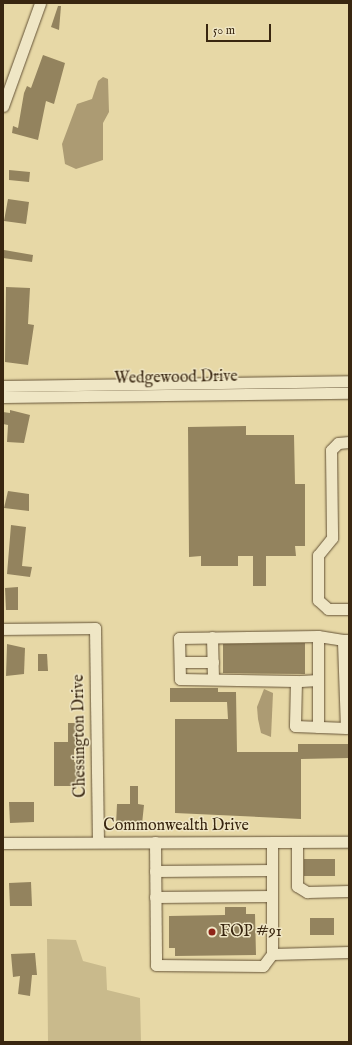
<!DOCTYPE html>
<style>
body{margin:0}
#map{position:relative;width:352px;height:1045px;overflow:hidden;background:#e7d8a6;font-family:"IM FELL English",serif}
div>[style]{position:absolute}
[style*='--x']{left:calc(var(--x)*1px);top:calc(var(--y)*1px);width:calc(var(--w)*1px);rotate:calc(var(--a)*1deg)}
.green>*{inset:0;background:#c9ba8c}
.water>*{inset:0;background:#ac9b73}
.building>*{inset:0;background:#93835e}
.roads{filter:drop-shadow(0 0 1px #645236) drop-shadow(0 0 1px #645236)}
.minor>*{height:11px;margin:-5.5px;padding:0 5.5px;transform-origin:5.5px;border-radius:5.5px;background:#efe6c5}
.dots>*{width:11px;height:11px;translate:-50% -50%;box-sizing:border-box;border:2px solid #efe6c5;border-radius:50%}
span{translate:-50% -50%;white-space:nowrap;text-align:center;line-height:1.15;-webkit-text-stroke:3px #efe6c5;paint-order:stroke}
.street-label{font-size:16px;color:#392610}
.poi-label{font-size:16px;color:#392610}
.left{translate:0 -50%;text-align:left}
.frame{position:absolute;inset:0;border:4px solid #392610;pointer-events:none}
.scale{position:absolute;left:206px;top:24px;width:65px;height:18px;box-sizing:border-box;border:2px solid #392610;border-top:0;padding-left:5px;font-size:12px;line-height:14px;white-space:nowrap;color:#392610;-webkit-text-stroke:3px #efe6c5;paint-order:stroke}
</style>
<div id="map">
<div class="green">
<i style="clip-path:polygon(47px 939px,76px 940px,83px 961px,106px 967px,107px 990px,140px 998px,141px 1042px,48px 1042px)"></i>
</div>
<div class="water">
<i style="clip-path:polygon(103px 77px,108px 79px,109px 112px,103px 123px,103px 160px,76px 169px,65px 164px,62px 144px,77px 104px,92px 99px,98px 81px)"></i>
<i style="clip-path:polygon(264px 689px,273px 693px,271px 737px,261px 733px,258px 719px,257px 707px)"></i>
</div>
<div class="building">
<i style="clip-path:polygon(58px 6px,61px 6px,59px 30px,51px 27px)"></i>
<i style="clip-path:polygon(43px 55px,65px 63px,54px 104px,46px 101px,38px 140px,12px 133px,13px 126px,18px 128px,24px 93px,27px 86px,31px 88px)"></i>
<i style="clip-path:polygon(9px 170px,30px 172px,29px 182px,9px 180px)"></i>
<i style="clip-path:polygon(8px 199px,29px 202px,26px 224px,4px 221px)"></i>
<i style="clip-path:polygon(4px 250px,33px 255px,32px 262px,3px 258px)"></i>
<i style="clip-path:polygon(6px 287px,30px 288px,28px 324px,34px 325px,28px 365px,5px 362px)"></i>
<i style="clip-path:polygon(10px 410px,30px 415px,24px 443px,7px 442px,8px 425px,3px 424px,3px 412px,10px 413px)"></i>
<i style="clip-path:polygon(246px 426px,246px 435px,294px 435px,295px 484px,305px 484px,305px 546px,295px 546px,296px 556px,266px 556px,266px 586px,253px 586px,253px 556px,238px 556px,238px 566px,201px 566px,201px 556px,189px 557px,188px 427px)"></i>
<i style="clip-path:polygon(8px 491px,29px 494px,29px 511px,4px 508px)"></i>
<i style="clip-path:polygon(11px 525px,26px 527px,22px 566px,32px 567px,30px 577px,7px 574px)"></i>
<i style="clip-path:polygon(18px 587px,18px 610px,6px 610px,5px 588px)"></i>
<i style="clip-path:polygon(305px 643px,305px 674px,223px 673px,223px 644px)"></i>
<i style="clip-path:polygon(7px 644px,25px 648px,24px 674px,6px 676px)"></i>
<i style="clip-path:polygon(38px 654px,47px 654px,48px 671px,38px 671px)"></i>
<i style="clip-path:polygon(170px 688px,218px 688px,218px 692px,236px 692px,237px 752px,298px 752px,298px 744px,349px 744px,349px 758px,301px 759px,301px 819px,175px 813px,175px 719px,228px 719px,227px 702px,170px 702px)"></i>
<i style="clip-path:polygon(68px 723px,79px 723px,78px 749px,74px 749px,74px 762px,78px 762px,78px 786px,54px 786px,54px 742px,68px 742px)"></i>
<i style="clip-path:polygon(130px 786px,138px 786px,138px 804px,144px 805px,142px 824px,116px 825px,117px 804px,130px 804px)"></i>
<i style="clip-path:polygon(9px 802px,34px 802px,34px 822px,10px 823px)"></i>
<i style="clip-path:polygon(304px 859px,335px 859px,335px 876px,304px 876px)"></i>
<i style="clip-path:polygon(31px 882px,32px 906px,10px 906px,9px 883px)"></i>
<i style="clip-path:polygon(225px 907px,246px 907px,246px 914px,255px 914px,256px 955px,175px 956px,175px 948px,169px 948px,169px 916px,225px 915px)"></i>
<i style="clip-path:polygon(310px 918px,334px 918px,334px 935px,310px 935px)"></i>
<i style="clip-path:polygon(35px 953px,37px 975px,32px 975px,30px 996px,18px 994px,20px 976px,13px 977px,11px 954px)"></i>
</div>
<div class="roads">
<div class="minor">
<i style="--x:3;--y:106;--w:109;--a:-70.2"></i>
<i style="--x:3;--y:386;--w:346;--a:-0.8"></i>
<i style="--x:3;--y:397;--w:346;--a:-0.7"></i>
<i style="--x:349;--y:442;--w:11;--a:175"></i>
<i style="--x:338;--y:443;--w:10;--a:135"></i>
<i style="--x:331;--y:450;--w:88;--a:89.3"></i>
<i style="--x:332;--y:538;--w:22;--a:129"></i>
<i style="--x:318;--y:555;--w:45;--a:90"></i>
<i style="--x:318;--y:600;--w:13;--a:42"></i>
<i style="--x:328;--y:609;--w:21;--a:0"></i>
<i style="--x:3;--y:629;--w:92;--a:-0.6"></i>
<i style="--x:95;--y:628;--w:214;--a:89.2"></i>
<i style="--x:212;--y:637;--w:42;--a:88.6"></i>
<i style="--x:180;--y:662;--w:33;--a:0"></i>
<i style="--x:318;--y:680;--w:44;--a:-90"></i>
<i style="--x:318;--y:636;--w:25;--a:9"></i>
<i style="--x:296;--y:681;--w:116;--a:-179"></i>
<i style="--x:180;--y:679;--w:41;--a:-91.4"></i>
<i style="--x:179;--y:638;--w:139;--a:-0.8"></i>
<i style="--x:318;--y:727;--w:47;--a:-90"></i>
<i style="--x:318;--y:680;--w:22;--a:177"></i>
<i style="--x:296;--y:681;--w:45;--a:91.3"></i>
<i style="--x:295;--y:726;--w:51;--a:2.2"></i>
<i style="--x:346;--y:728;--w:88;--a:-92"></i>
<i style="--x:343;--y:640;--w:6;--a:0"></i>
<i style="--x:155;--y:842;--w:123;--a:89.5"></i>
<i style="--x:156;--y:965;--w:107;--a:0.5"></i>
<i style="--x:263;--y:966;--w:15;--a:-53"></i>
<i style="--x:272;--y:842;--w:112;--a:90"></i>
<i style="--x:272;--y:954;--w:77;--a:-1.5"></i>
<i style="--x:297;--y:842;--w:44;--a:90"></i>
<i style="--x:297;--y:886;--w:12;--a:31"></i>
<i style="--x:307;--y:892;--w:42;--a:-1.4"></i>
<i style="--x:3;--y:843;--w:346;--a:-0.2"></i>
<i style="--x:155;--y:871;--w:117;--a:-0.5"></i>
<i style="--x:155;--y:897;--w:117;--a:-0.5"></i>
</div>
</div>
<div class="dots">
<i style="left:212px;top:932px;background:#8f2418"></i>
</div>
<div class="street-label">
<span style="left:176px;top:378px;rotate:-1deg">Wedgewood Drive</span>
<span style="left:80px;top:736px;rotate:-91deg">Chessington Drive</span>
<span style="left:176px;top:826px">Commonwealth Drive</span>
</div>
<div class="poi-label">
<span class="left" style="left:220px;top:932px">FOP #91</span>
</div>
<div class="frame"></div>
<div class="scale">50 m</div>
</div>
